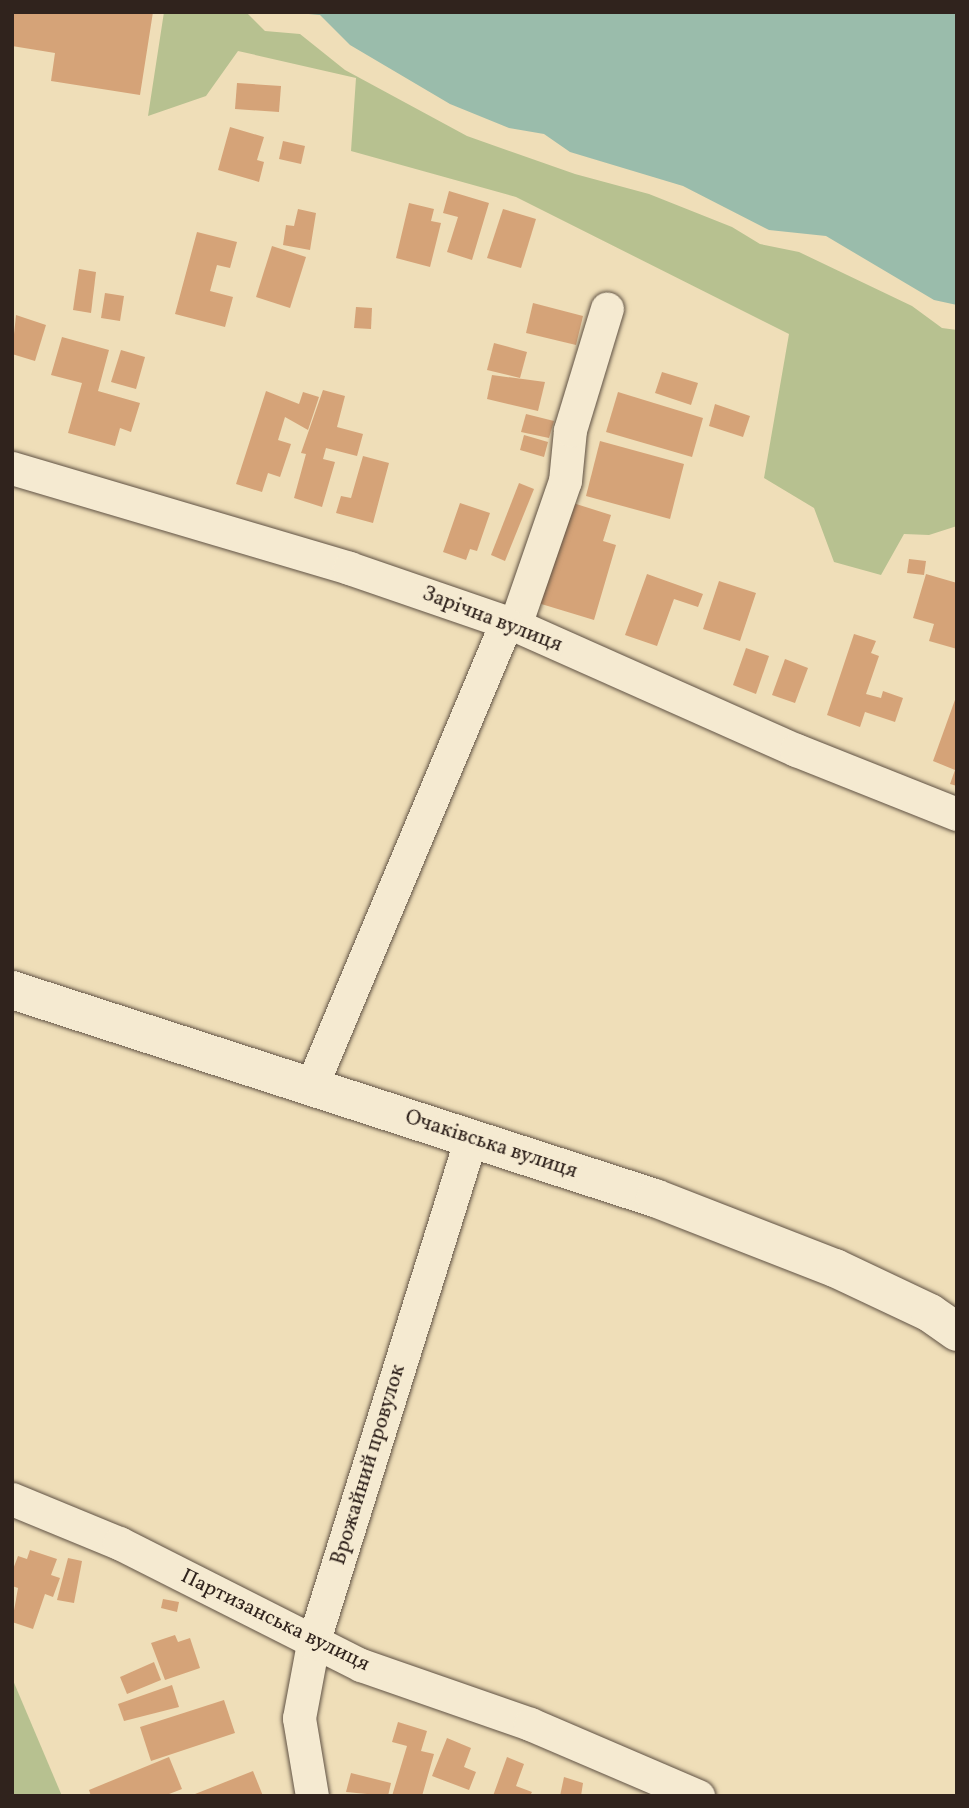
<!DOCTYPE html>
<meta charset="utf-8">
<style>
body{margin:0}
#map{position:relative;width:969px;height:1808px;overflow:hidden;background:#efdeb8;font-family:Vollkorn,serif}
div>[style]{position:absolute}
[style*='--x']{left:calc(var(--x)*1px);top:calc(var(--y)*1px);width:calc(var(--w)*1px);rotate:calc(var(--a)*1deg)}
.green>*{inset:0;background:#b7c190}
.water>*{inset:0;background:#9abcab}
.building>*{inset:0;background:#d5a378}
.roads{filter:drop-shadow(0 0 2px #605244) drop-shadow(0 0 2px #605244)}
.street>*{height:33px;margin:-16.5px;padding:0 16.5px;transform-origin:16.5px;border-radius:16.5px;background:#f5ead1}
.secondary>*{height:38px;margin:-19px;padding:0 19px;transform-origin:19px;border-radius:19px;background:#f5ead1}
span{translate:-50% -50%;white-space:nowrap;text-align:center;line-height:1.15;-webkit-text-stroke:7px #f5ead1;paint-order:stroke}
.street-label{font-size:21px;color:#30231d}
.frame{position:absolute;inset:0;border:14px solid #30231d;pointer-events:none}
</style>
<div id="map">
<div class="green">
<i style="clip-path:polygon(164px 12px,246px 12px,265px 31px,300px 34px,345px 70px,467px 136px,575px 174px,649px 194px,732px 227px,760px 244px,799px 252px,912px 306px,942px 328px,957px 330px,957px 526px,929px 535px,904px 534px,881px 575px,834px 562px,814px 508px,764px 478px,789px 334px,516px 197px,351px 151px,356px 78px,238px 51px,206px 96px,148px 116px)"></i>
<i style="clip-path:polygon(12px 1678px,62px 1796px,12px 1796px)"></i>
</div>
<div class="water">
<i style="clip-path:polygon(286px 12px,957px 12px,957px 305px,934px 300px,826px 236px,769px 230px,683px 186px,570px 152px,544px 134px,509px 128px,450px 104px,350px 45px,320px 15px)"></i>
</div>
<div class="building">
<i style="clip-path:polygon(12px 12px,153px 12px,140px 95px,51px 81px,55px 53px,12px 46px)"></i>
<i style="clip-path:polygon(237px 83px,281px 86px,279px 112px,235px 109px)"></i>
<i style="clip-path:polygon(230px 127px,264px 137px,257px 160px,264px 162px,259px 182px,218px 170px)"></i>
<i style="clip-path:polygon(283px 141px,305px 146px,301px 164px,279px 159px)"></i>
<i style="clip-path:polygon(449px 191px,489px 203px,472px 260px,447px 252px,458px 217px,443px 213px)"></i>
<i style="clip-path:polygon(409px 203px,434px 209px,431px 221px,441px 223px,430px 267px,396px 258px)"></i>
<i style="clip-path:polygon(298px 209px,316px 213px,310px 250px,283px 245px,286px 225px,294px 226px)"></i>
<i style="clip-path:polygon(503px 209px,536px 219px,521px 268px,487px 258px)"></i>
<i style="clip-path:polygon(197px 232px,237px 242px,230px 268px,217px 265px,210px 291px,233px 297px,225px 327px,175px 314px)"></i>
<i style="clip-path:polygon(272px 246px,306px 257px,290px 308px,256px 297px)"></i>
<i style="clip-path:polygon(79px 269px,96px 272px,91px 313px,73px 310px)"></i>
<i style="clip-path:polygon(105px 293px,124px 296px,120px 321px,101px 318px)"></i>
<i style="clip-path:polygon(533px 303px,583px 316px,576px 345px,526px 333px)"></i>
<i style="clip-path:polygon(356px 307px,372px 308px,371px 329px,354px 328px)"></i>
<i style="clip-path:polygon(16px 315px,46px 325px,35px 361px,12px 354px)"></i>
<i style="clip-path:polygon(62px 337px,109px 350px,98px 391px,140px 403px,131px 432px,120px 428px,115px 446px,68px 433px,82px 383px,51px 375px)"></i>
<i style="clip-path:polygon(494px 343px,527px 352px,520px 378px,487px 370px)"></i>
<i style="clip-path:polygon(121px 350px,145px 357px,136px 389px,111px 382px)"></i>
<i style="clip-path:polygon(662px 372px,698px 383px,691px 405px,655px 393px)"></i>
<i style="clip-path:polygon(492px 375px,545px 382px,538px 411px,487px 399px)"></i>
<i style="clip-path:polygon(323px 390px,345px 396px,337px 427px,363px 434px,357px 456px,326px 448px,323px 459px,335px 462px,322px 507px,294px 498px,306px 454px,301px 453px)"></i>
<i style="clip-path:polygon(266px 391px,299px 404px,303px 392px,319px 397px,308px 430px,285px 417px,278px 440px,291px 444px,280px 477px,268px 473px,262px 492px,236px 484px)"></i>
<i style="clip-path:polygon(618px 392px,703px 418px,692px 457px,606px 432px)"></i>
<i style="clip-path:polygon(715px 404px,750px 416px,743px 437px,709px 426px)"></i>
<i style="clip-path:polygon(526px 414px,554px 421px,549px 438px,521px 432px)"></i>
<i style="clip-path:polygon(524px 435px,548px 442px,544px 457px,520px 450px)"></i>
<i style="clip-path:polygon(600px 441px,684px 464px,670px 519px,586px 496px)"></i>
<i style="clip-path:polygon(363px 456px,389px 463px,373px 523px,336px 513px,341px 496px,351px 498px)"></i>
<i style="clip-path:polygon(519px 483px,534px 489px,505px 561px,491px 555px)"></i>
<i style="clip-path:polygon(460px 503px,490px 513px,477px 551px,470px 549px,466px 560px,443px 552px)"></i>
<i style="clip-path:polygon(573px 503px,611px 515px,603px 541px,616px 545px,594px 620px,538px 603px)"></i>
<i style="clip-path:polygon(909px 559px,926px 561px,924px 575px,907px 573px)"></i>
<i style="clip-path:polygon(647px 574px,703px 594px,698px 607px,674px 599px,657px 646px,625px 635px)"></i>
<i style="clip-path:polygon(926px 574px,957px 583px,957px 649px,929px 641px,934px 624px,913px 618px)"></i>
<i style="clip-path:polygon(719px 581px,756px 593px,740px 641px,703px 629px)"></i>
<i style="clip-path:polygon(854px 634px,876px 641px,871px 653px,879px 656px,866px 694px,881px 698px,883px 691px,903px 698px,895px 722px,865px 712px,860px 727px,827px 715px)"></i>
<i style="clip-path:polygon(746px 648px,769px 656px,756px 694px,733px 685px)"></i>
<i style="clip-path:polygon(785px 659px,808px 668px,795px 703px,772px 695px)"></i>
<i style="clip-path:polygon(956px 697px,957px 697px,957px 786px,950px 784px,955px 770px,933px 761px)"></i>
<i style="clip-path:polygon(30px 1550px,57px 1559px,51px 1575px,60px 1578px,53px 1597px,45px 1594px,33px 1629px,12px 1622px,18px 1588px,12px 1586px,12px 1572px,18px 1556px,27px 1559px)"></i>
<i style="clip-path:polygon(68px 1558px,82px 1561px,74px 1603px,57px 1600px)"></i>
<i style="clip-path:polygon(163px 1599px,179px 1602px,177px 1612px,161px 1608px)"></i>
<i style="clip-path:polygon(175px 1635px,178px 1642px,190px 1638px,200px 1668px,165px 1680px,151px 1643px)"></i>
<i style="clip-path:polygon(154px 1662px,161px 1680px,127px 1694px,120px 1677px)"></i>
<i style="clip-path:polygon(172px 1685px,179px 1707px,124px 1721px,118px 1704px)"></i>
<i style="clip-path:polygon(224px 1700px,235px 1733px,151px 1761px,140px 1727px)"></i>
<i style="clip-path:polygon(398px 1722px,427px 1731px,421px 1751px,434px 1754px,422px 1796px,392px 1796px,407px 1746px,392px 1742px)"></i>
<i style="clip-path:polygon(447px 1738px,471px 1748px,464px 1767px,476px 1772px,469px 1790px,432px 1776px)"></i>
<i style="clip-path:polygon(169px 1757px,182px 1789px,164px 1796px,91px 1796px,89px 1790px)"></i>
<i style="clip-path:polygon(507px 1757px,524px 1764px,516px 1786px,532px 1792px,530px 1796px,493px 1796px)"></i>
<i style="clip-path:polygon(253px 1771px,263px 1796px,190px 1796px)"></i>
<i style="clip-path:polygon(351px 1773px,391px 1783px,388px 1796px,346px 1792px)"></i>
<i style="clip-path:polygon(564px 1777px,583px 1783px,581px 1796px,560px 1796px)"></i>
</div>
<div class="roads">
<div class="street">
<i style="--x:12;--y:468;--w:352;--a:16.5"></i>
<i style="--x:349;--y:568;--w:176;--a:19"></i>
<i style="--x:515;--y:625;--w:308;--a:24"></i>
<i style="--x:796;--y:750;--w:173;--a:21.7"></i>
<i style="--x:515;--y:625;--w:152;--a:-70.9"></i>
<i style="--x:565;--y:481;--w:51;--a:-84.4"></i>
<i style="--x:570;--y:430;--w:127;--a:-73.1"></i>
<i style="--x:311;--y:1087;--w:503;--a:-67.2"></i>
<i style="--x:12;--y:1499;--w:116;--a:22.4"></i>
<i style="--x:119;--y:1543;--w:271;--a:26.8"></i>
<i style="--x:361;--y:1665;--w:179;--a:19.2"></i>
<i style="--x:530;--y:1724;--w:183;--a:23.2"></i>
<i style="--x:312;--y:1796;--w:79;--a:-99.5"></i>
<i style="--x:299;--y:1718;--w:76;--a:-79.4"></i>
<i style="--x:313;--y:1643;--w:529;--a:-72.63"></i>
</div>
<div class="secondary">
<i style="--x:12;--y:990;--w:676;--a:17.93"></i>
<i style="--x:655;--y:1198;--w:193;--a:21.3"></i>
<i style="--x:835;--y:1268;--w:105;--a:25.3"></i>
<i style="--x:930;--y:1313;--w:33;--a:35"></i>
</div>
</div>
<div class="street-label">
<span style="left:492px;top:620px;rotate:21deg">Зарічна вулиця</span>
<span style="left:491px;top:1145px;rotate:18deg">Очаківська вулиця</span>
<span style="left:369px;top:1465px;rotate:-73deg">Врожайний провулок</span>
<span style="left:275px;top:1621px;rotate:26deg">Партизанська вулиця</span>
</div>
<div class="frame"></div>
</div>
